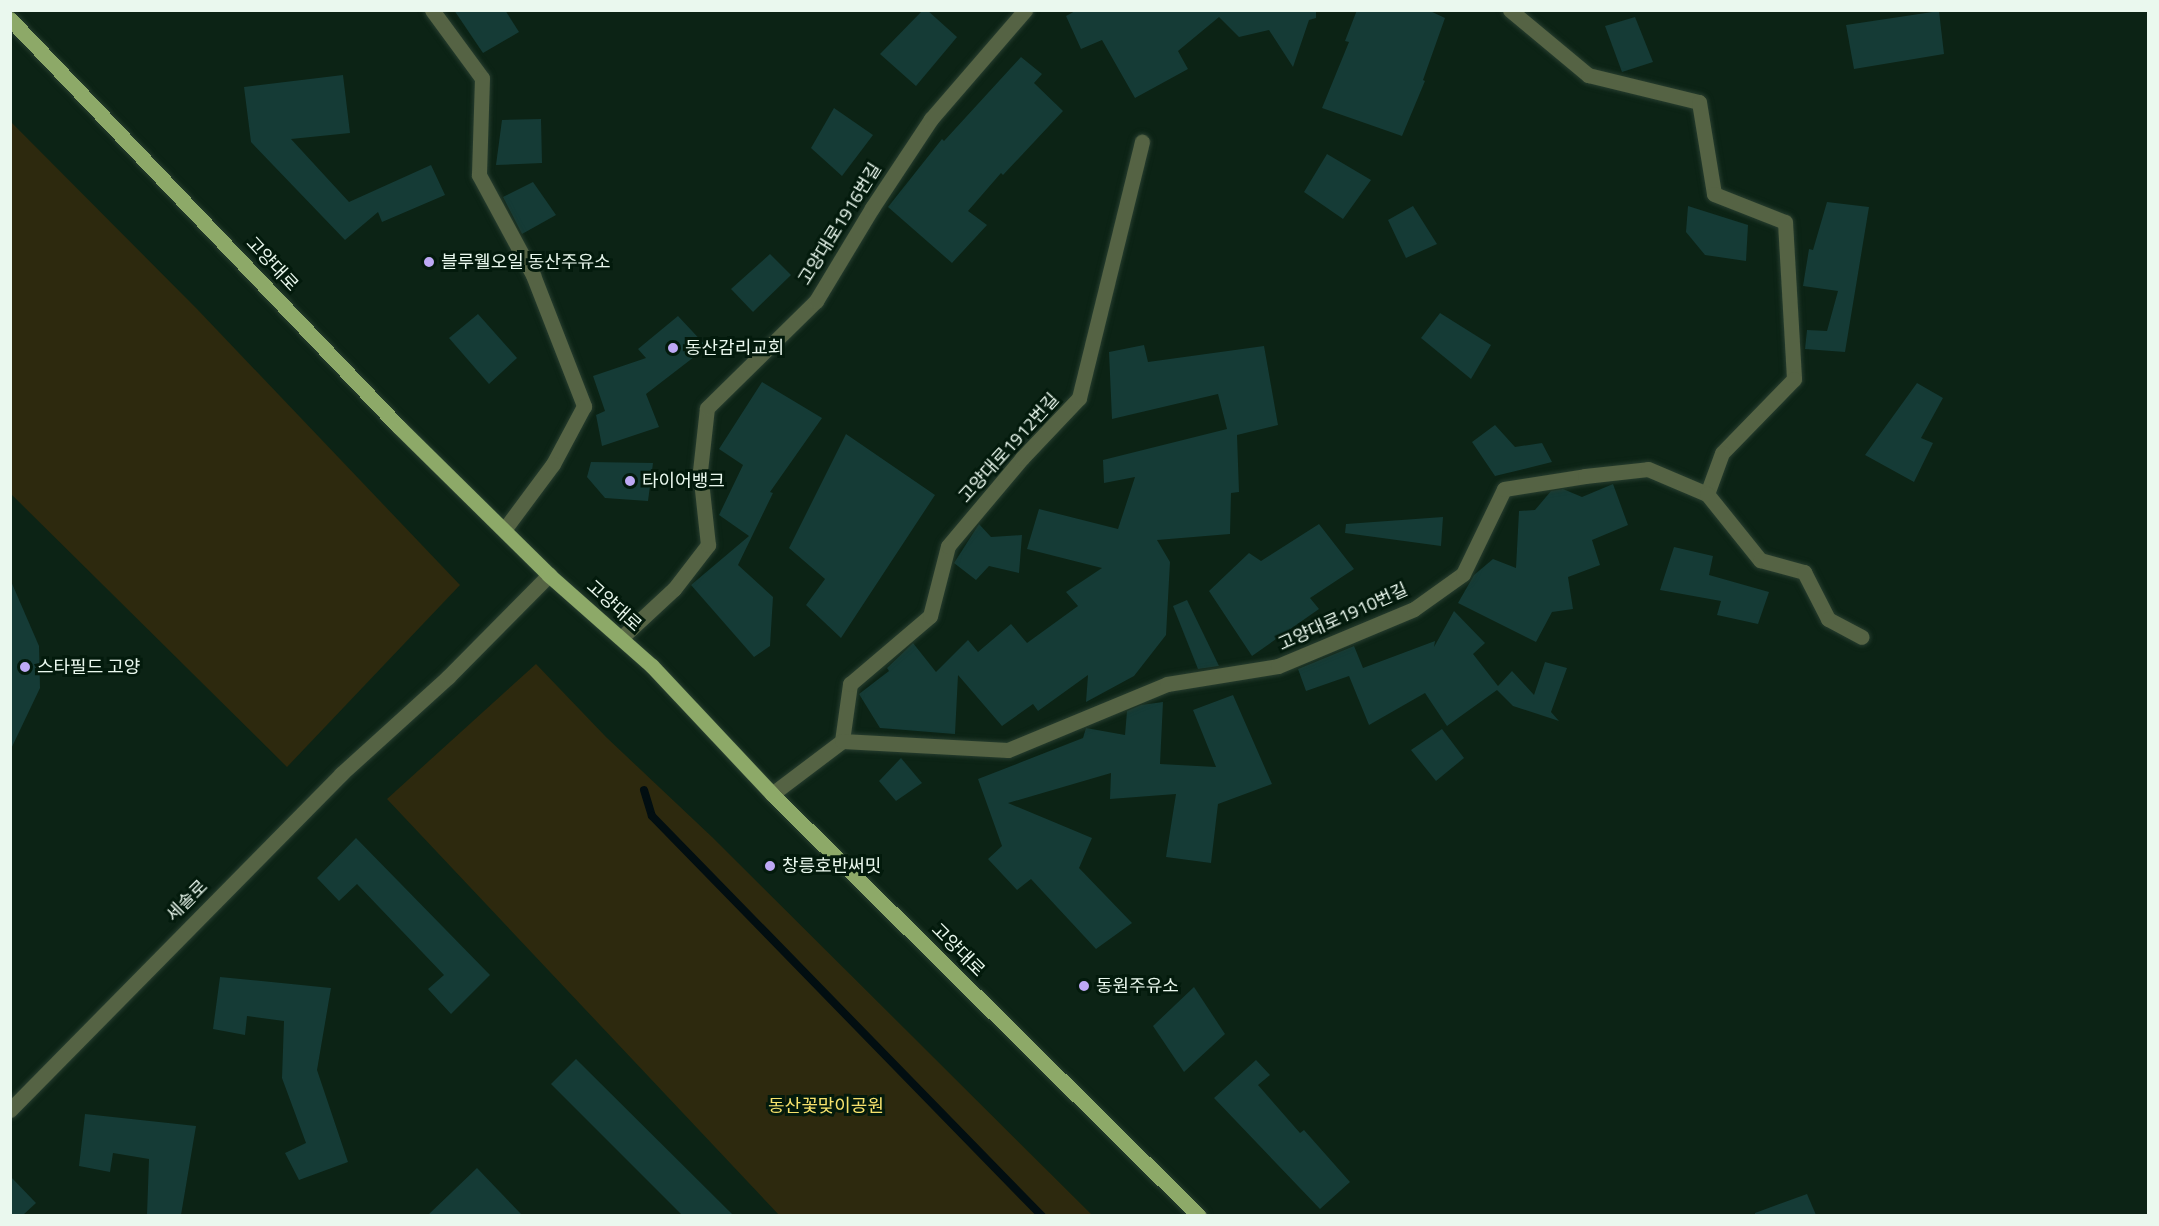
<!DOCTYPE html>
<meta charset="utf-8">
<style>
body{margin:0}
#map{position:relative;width:2159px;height:1226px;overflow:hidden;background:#0c2315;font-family:"Titillium Web","Noto Sans KR",sans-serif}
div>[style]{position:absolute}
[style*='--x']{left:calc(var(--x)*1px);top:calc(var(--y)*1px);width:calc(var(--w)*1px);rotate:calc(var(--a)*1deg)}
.green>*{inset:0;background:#2d290e}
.stream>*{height:8px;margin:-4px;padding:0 4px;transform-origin:4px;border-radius:4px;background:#020e11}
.building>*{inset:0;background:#153b36}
.roads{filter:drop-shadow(0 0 2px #273d2f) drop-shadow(0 0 2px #273d2f)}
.minor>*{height:15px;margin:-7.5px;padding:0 7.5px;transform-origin:7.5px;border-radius:7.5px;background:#556344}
.major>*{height:15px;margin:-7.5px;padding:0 7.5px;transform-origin:7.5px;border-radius:7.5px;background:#8da968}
.dots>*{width:16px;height:16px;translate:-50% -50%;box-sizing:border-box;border:3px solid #031a0c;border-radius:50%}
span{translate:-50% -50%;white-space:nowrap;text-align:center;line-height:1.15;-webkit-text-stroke:6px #031a0c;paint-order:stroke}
.street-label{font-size:18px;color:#eaf8ee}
.poi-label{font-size:18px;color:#eaf8ee}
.left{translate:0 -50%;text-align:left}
.park-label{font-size:18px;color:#f7e26c}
.frame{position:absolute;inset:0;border:12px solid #eaf8ee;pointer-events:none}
</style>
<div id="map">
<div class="green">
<i style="clip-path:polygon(11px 122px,197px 309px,460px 585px,287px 767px,11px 494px)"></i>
<i style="clip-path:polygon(536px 664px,606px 737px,712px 837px,1092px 1215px,779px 1215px,387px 799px)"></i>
</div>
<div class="stream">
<i style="--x:644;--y:790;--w:27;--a:73"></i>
<i style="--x:652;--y:816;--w:559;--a:45.73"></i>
</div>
<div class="building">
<i style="clip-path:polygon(454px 10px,505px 10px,519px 32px,483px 53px)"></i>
<i style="clip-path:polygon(923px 10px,927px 10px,957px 37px,916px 86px,880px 54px)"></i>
<i style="clip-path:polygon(1077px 10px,1316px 10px,1316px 18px,1309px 20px,1293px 67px,1269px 30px,1239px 37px,1219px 17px,1178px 51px,1188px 69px,1135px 98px,1102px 40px,1081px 49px,1066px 16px)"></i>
<i style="clip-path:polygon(1357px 10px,1428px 10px,1445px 18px,1423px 80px,1425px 81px,1402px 136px,1322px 108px,1349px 42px,1345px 41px)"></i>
<i style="clip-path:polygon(1939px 11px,1944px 54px,1854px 69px,1846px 25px)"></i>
<i style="clip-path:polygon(1635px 17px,1653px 62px,1622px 72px,1605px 26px)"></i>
<i style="clip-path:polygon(1021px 57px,1042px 74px,1034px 83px,1063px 111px,1003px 175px,1001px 173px,968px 211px,987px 225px,952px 263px,888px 207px,942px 139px,944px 141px)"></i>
<i style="clip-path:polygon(343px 75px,350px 133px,291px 139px,349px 202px,431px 165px,445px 195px,382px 222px,378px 212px,345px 240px,251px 142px,244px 87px)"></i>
<i style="clip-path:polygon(834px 108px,873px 135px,842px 176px,811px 148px)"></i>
<i style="clip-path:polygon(541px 119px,542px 163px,496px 165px,502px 120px)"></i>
<i style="clip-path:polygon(1327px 154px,1371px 180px,1343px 219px,1304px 192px)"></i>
<i style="clip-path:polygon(533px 182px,556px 215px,522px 234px,503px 197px)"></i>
<i style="clip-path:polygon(1827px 202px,1869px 207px,1845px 352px,1805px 349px,1807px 330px,1827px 331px,1838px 291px,1803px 286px,1809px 249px,1813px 250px)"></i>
<i style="clip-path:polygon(1413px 206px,1437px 244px,1406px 258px,1388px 220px)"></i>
<i style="clip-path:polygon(1688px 206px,1748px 225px,1746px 261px,1705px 255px,1686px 232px)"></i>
<i style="clip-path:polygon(770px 254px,791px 275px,753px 312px,731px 289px)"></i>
<i style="clip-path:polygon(1440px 313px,1491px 345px,1471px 379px,1421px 338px)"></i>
<i style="clip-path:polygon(478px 314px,517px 358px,489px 384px,449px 338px)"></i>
<i style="clip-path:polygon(678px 316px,707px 347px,646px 394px,659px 427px,602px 446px,596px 415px,605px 411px,593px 376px,646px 358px,638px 349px)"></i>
<i style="clip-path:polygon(1144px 345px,1148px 362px,1264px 346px,1278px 425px,1237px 435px,1239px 492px,1231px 493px,1230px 534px,1157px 540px,1170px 562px,1166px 635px,1134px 676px,1086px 702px,1088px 675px,1038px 711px,1033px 704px,1002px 726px,958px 675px,955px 734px,880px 728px,859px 694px,889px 671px,887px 668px,913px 643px,936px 672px,968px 640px,978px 652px,1011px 624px,1027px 643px,1078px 606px,1066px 592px,1102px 568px,1027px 549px,1039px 509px,1118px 529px,1135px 477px,1104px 483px,1103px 460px,1227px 429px,1218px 394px,1112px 419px,1109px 352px)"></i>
<i style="clip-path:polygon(762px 382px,822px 418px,770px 492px,773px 493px,738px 565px,773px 597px,770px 646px,754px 657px,691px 585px,749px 536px,719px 515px,743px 465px,719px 449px)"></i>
<i style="clip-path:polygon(1917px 383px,1943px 398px,1921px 438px,1933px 443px,1914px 482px,1865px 455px)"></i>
<i style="clip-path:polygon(1495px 425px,1515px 447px,1542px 443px,1552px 462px,1495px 476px,1472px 442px)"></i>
<i style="clip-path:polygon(846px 434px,935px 495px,841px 638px,806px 605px,825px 579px,789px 548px)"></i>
<i style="clip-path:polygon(591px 462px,653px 463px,648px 501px,605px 498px,587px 477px)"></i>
<i style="clip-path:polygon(1613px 484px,1628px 525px,1592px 540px,1600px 565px,1568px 577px,1573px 609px,1552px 612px,1536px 642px,1458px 603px,1474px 575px,1493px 559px,1516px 568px,1519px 511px,1535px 510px,1551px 491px,1563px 489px,1582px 497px)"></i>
<i style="clip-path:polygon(1443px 517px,1441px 546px,1345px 533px,1346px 524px)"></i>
<i style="clip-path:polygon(979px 524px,991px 537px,1022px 535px,1019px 573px,989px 566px,976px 580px,954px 563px)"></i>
<i style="clip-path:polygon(1319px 524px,1354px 569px,1310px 598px,1319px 609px,1252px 656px,1209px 591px,1249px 553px,1261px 561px)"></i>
<i style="clip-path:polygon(1674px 547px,1713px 556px,1709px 575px,1769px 592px,1758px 624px,1717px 615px,1721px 601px,1660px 590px)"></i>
<i style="clip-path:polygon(10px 579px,39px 646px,40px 688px,10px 751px)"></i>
<i style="clip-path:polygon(1187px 600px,1219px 666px,1198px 669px,1173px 606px)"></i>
<i style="clip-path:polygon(1454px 611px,1485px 643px,1473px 654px,1498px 686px,1512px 671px,1534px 695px,1545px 662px,1567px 668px,1551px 712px,1559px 721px,1513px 706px,1497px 690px,1447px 726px,1425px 693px,1369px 725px,1349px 676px,1306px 691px,1298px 669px,1354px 646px,1363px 668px,1435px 641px,1434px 647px)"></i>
<i style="clip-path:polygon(1233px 695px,1272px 784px,1218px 804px,1211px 863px,1166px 857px,1176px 794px,1110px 799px,1111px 773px,1008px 803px,1092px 838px,1079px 868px,1132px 923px,1096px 949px,1031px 879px,1017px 890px,988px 859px,1002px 846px,978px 779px,1083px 738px,1086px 728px,1125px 735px,1127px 711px,1141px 705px,1163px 702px,1160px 764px,1216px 767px,1193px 710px)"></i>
<i style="clip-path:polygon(1442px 729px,1464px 758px,1436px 781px,1411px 750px)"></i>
<i style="clip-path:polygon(901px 758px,922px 783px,896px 801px,879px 781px)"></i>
<i style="clip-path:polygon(356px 838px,490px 975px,451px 1014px,428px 989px,444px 975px,357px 884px,339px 901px,317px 878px)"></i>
<i style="clip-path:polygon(220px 977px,331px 988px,317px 1070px,348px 1162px,299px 1180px,285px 1153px,306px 1143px,282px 1078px,284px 1021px,247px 1016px,245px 1035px,213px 1029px)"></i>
<i style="clip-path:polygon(1194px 987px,1225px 1034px,1184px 1072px,1153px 1026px)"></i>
<i style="clip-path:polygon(576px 1059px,733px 1215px,682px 1215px,551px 1084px)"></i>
<i style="clip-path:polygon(1256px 1060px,1270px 1075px,1258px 1085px,1300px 1133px,1304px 1130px,1350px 1182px,1320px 1209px,1214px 1098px)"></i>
<i style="clip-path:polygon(85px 1114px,196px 1126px,181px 1215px,147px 1215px,149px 1159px,113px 1153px,110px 1172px,79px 1166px)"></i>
<i style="clip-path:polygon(477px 1168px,522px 1215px,428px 1215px)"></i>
<i style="clip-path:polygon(10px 1176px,36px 1203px,23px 1215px,10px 1215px)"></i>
<i style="clip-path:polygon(1807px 1194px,1816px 1215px,1755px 1215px,1755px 1213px)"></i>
</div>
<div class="roads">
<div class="minor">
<i style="--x:432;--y:10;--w:84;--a:53.7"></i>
<i style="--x:482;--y:78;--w:97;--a:91.8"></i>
<i style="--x:479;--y:175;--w:114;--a:61.6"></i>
<i style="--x:533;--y:275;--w:141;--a:68.7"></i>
<i style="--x:584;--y:406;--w:66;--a:118.1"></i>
<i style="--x:553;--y:464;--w:82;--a:126.6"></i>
<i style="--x:1510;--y:10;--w:102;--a:39.8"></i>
<i style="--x:1588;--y:75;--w:114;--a:13.7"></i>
<i style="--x:1699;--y:102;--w:93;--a:80.7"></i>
<i style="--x:1714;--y:194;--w:76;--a:21.5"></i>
<i style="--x:1785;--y:222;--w:157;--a:86.7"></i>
<i style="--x:1794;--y:379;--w:103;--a:134.2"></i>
<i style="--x:1722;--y:453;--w:44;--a:110.1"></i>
<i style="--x:621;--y:638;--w:72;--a:-42.8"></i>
<i style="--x:674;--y:589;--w:56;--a:-52.3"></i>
<i style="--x:708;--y:545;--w:74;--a:-96.2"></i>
<i style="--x:700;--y:471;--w:63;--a:-83.7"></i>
<i style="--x:707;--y:408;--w:153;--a:-44.5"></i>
<i style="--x:816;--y:301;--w:109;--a:-58.9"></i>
<i style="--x:872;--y:208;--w:107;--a:-56.5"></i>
<i style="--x:931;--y:119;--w:144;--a:-49.2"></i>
<i style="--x:842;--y:741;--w:58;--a:-82"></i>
<i style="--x:850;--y:684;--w:105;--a:-40.4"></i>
<i style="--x:930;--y:616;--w:72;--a:-75.6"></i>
<i style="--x:948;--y:546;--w:115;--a:-49.9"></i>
<i style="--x:1022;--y:458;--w:83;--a:-46.5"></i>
<i style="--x:1079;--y:398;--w:264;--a:-76.2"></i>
<i style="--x:772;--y:794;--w:88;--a:-37.1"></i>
<i style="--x:842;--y:741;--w:166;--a:3.1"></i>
<i style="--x:1008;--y:750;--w:172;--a:-22.5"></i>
<i style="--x:1167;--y:684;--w:112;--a:-9.2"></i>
<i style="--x:1278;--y:666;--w:147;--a:-22.7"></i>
<i style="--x:1414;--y:609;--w:60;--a:-35.5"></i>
<i style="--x:1463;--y:574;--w:94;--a:-64.2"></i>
<i style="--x:1504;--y:489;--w:82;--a:-9.1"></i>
<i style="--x:1585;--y:476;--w:63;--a:-6.3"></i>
<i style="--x:1648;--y:469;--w:64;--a:23"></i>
<i style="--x:1707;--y:494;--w:85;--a:51.2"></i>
<i style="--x:1760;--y:560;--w:46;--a:15.3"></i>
<i style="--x:1804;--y:572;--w:53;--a:62.9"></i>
<i style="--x:1828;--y:619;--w:38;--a:28"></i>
<i style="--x:10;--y:1110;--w:472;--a:-45.4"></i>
<i style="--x:341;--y:774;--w:144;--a:-42.2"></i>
<i style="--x:448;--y:677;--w:144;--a:-45.3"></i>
</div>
<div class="major">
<i style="--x:10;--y:19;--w:564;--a:46.37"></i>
<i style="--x:399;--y:427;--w:211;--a:44.6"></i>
<i style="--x:549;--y:575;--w:137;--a:41.5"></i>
<i style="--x:652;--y:666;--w:175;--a:46.8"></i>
<i style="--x:772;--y:794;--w:600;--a:44.66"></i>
</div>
</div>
<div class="dots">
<i style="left:429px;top:262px;background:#bea9f5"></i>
<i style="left:673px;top:348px;background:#bea9f5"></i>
<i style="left:630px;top:481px;background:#bea9f5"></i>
<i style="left:25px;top:667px;background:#bea9f5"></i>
<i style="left:770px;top:866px;background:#bea9f5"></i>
<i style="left:1084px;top:986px;background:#bea9f5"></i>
</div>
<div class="street-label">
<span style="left:840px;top:224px;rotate:-58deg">고양대로1916번길</span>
<span style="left:272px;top:264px;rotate:47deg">고양대로</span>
<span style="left:1009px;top:448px;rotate:-48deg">고양대로1912번길</span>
<span style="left:614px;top:606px;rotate:42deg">고양대로</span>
<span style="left:1343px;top:617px;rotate:-24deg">고양대로1910번길</span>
<span style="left:187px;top:901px;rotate:-45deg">세솔로</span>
<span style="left:958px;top:950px;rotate:45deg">고양대로</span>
</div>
<div class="poi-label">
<span class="left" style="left:441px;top:262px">블루웰오일 동산주유소</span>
<span class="left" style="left:685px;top:348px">동산감리교회</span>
<span class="left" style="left:642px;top:481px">타이어뱅크</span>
<span class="left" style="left:37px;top:667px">스타필드 고양</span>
<span class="left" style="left:782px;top:866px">창릉호반써밋</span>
<span class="left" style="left:1096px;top:986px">동원주유소</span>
</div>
<div class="park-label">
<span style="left:826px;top:1106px">동산꽃맞이공원</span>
</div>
<div class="frame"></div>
</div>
